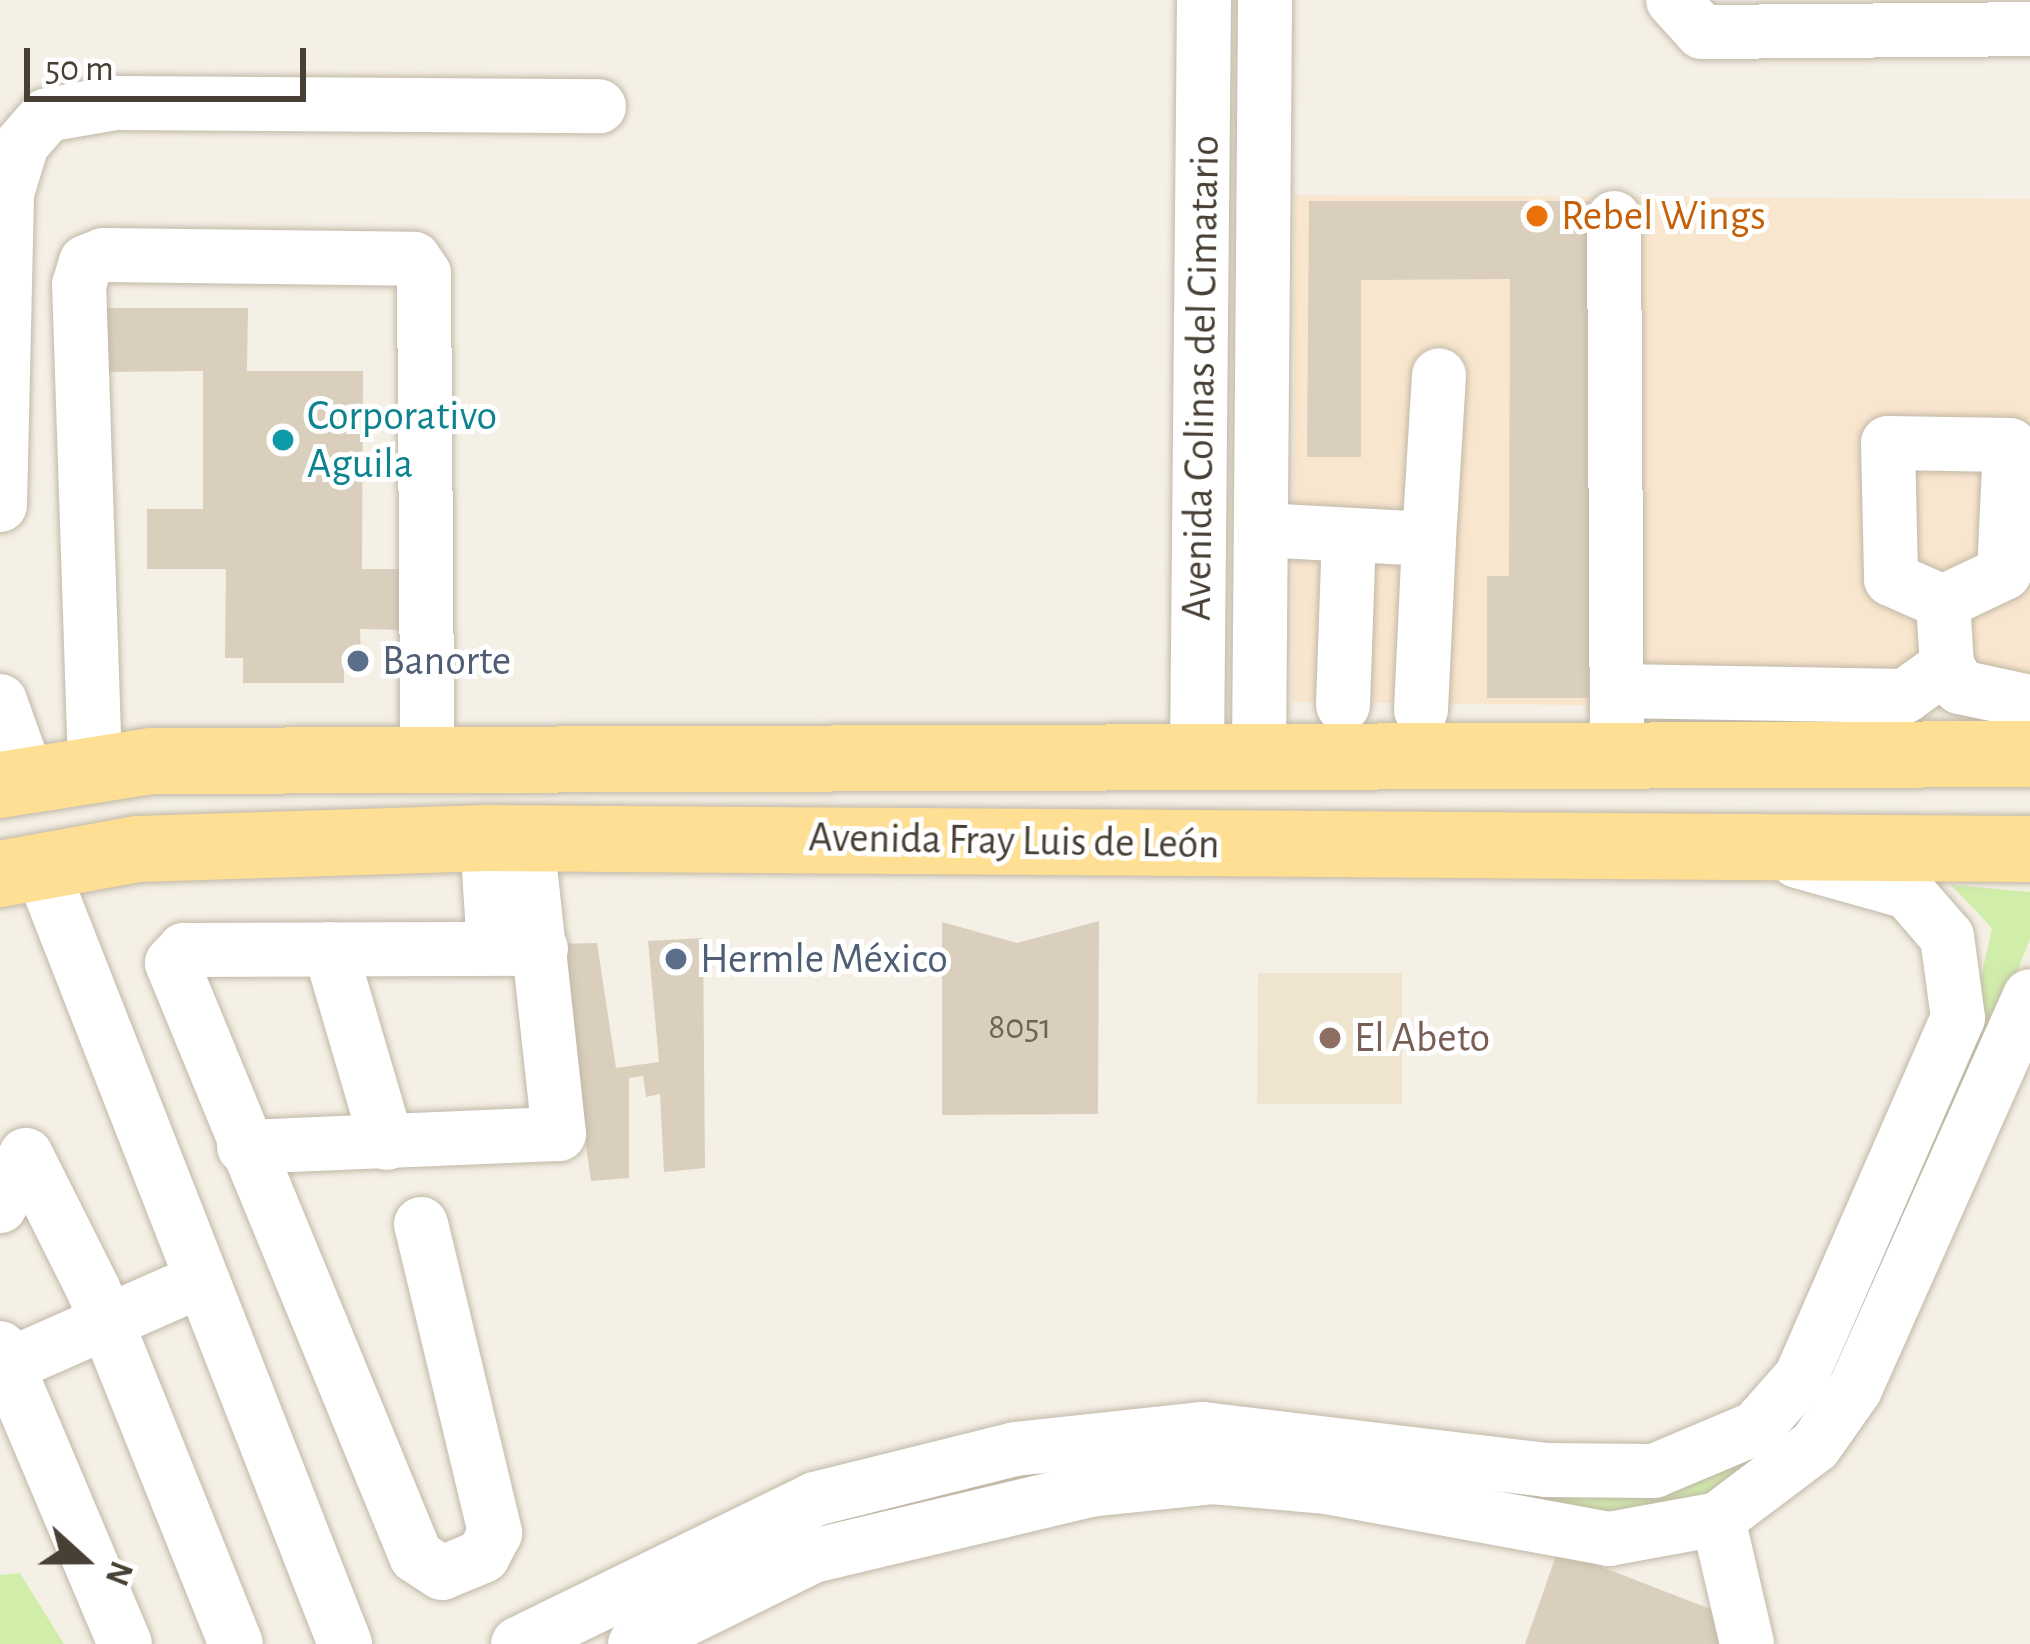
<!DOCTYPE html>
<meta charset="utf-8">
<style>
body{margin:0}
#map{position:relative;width:2030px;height:1644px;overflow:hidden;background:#f5f0e6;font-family:"Alegreya Sans",sans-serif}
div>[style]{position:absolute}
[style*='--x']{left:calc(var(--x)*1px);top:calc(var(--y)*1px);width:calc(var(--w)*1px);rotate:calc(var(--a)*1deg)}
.commercial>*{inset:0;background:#f9e6ce}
.education>*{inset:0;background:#efe5ce}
.green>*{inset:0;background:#d0edaa}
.building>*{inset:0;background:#dacebd}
.roads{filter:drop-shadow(0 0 3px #c1b8a7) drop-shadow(0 0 3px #c1b8a7)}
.minor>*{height:54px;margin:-27px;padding:0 27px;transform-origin:27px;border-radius:27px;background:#fff}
.major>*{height:66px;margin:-33px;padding:0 33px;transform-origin:33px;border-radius:33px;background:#ffdf94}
.dots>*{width:33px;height:33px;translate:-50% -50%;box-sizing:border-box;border:6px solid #fff;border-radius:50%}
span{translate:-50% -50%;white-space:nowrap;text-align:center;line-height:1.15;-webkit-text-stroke:10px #fff;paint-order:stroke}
.number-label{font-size:36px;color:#6c6456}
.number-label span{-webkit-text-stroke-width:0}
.food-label{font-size:42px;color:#c56008}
.left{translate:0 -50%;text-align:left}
.street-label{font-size:42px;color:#484034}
.culture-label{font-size:42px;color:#0d838f}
.service-label{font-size:42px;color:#4e5e75}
.education-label{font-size:42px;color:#785e54}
.north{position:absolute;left:24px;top:1500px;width:120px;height:120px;-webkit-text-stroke:9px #fff;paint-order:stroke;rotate:111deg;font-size:33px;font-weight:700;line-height:48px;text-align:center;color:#484034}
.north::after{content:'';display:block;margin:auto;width:42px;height:54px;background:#484034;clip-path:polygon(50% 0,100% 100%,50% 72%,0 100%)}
.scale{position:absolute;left:24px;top:48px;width:282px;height:54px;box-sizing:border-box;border:6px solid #484034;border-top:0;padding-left:15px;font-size:36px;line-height:42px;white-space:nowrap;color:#484034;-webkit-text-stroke:9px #fff;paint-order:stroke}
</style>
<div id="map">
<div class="commercial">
<i style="clip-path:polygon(1295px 195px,2030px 199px,2030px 710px,1292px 702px)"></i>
</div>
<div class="education">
<i style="clip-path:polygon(1258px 973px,1402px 973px,1402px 1104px,1257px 1104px)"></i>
</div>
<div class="green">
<i style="clip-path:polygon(1951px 885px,2030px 892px,2030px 939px,1854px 1382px,1700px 1508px,1611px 1521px,1332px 1467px,701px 1580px,580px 1644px,541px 1644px,792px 1520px,1190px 1441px,1472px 1469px,1765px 1431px,1969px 1032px,1992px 928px)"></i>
<i style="clip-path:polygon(20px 1573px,64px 1644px,0 1644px,0 1575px)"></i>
</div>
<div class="building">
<i style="clip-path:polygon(1309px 201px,1590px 201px,1589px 698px,1487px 698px,1487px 576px,1509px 576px,1510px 279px,1361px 280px,1361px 457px,1307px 457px)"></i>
<i style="clip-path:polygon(104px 308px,248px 308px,247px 371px,363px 371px,362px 569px,411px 569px,412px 630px,360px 629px,361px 658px,344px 658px,344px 683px,243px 683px,243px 658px,225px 658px,226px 569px,147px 569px,147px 509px,203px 509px,203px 371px,104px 372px)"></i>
<i style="clip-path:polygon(1099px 921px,1098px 1114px,942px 1115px,942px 922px,1017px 943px)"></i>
<i style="clip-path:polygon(703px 938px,705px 1168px,664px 1172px,660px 1094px,646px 1097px,643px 1076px,629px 1078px,629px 1178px,591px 1181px,558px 944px,597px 943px,616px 1068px,659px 1062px,648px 941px)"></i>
<i style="clip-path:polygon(1558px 1550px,1736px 1619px,1727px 1644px,1525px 1644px)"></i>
</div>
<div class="roads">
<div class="minor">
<i style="--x:1673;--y:0;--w:43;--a:47.8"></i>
<i style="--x:1702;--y:32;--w:328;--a:-0.5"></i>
<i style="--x:1614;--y:218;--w:538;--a:89.68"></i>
<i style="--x:0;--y:505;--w:312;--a:-88.7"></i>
<i style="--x:7;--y:193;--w:51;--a:-73"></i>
<i style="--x:22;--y:144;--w:38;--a:-49"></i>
<i style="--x:47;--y:115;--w:70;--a:-9.9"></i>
<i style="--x:116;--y:103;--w:483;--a:0.4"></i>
<i style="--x:1261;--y:530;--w:168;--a:3.1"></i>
<i style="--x:1429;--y:539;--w:164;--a:-86.5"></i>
<i style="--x:1943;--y:602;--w:68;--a:-25.4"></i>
<i style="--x:2004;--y:573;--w:128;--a:-87.3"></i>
<i style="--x:2010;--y:445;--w:122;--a:-179.1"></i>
<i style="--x:1888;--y:443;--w:136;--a:88.7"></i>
<i style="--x:1891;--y:579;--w:57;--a:23.9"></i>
<i style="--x:1943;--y:602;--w:64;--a:86.4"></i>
<i style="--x:1947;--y:666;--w:25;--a:58"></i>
<i style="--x:1960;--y:687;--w:72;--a:12.1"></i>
<i style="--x:1617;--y:691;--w:288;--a:1"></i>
<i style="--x:1905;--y:696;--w:52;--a:-35.5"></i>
<i style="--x:0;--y:701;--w:81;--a:70.4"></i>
<i style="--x:1343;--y:705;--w:170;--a:-88"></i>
<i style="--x:1421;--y:710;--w:171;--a:-87.3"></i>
<i style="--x:1259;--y:755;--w:755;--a:-89.54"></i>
<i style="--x:1197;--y:756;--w:756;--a:-89.47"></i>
<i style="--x:95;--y:765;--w:480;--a:-91.9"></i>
<i style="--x:79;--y:285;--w:24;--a:-73"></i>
<i style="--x:86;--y:262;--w:18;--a:-22"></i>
<i style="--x:103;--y:255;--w:311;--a:0.7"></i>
<i style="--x:414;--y:259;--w:18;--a:56"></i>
<i style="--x:424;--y:274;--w:483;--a:89.6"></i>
<i style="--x:487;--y:838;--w:110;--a:86.4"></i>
<i style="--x:39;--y:863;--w:839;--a:68.6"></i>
<i style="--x:330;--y:949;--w:202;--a:73.6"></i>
<i style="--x:244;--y:1147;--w:315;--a:-2.4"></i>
<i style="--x:559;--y:1134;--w:298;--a:-96.2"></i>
<i style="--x:0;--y:1206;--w:57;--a:-63"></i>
<i style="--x:26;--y:1155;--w:152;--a:63.4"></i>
<i style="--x:94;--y:1291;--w:380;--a:68.1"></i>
<i style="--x:421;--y:1224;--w:318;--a:76.5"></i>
<i style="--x:495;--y:1533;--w:26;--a:118"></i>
<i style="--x:483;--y:1556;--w:44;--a:157.5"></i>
<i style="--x:442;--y:1573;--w:31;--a:-147"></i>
<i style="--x:416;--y:1556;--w:641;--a:-112.37"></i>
<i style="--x:172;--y:963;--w:18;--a:-47"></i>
<i style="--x:184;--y:950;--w:357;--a:-0.2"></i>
<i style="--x:0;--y:1348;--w:321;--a:67.1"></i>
<i style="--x:0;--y:1369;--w:213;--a:-23.8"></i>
<i style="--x:1718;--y:1519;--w:128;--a:76.9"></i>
<i style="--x:518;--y:1644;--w:331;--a:-26"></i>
<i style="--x:815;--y:1499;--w:206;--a:-14"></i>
<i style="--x:1015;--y:1449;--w:189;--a:-6.1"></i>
<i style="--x:1203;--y:1429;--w:344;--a:6.8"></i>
<i style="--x:1545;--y:1470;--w:109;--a:0.5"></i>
<i style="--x:1654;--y:1471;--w:111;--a:-22.9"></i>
<i style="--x:1756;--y:1428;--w:68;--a:-48.6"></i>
<i style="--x:1801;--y:1377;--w:392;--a:-66.4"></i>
<i style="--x:1958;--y:1018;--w:82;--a:-97.7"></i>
<i style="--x:1947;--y:937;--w:60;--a:-130.9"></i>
<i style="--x:1908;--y:892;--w:115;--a:-164.4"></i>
<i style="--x:635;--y:1644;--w:199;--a:-26.3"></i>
<i style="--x:813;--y:1556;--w:284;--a:-13.4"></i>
<i style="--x:1089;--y:1490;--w:124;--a:-6"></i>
<i style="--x:1212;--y:1477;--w:114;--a:5"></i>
<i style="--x:1326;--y:1487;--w:288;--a:10.4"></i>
<i style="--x:1609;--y:1539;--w:111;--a:-10.4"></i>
<i style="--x:1718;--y:1519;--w:121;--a:-37"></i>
<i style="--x:1815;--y:1446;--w:70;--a:-54.9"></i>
<i style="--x:1855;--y:1389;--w:430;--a:-66"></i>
</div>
<div class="major">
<i style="--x:0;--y:785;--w:154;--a:-9"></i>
<i style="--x:152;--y:761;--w:1878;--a:-0.21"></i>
<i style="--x:0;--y:874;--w:140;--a:-10.3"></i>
<i style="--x:138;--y:849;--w:349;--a:-1.8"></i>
<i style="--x:487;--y:838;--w:1543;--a:0.41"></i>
</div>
</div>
<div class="dots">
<i style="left:1537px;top:216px;background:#e8710a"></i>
<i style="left:283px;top:440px;background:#0f9aa8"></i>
<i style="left:358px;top:661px;background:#5c6f8a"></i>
<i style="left:676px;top:959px;background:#5c6f8a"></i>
<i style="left:1330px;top:1038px;background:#8d6e63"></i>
</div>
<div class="number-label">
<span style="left:1020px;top:1028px">8051</span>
</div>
<div class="food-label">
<span class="left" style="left:1561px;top:216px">Rebel Wings</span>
</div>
<div class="street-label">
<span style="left:1201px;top:378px;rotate:-89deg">Avenida Colinas del Cimatario</span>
<span style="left:1014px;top:841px;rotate:1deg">Avenida Fray Luis de León</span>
</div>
<div class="culture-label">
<span class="left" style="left:307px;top:440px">Corporativo<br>Aguila</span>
</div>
<div class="service-label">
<span class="left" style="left:382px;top:661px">Banorte</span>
<span class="left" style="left:700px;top:959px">Hermle México</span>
</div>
<div class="education-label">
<span class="left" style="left:1354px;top:1038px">El Abeto</span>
</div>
<div class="north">N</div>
<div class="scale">50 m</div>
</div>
